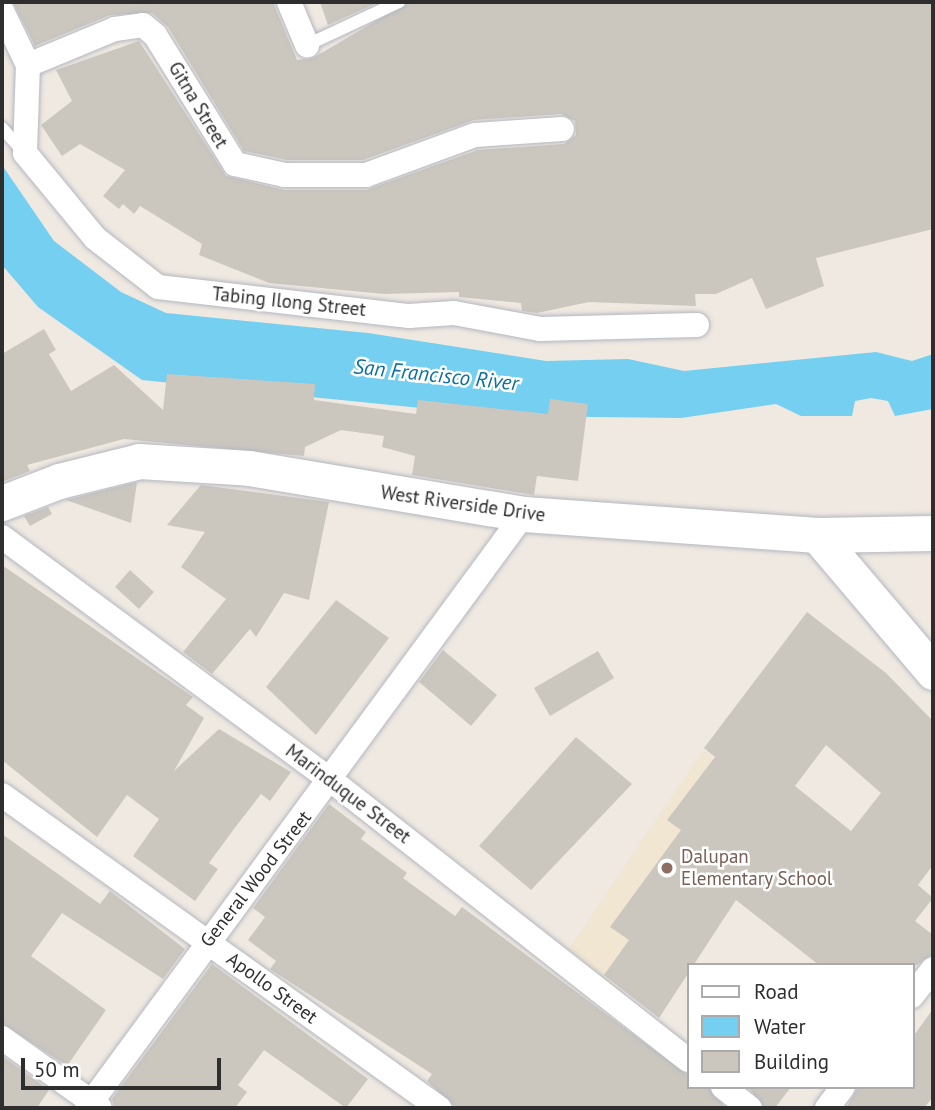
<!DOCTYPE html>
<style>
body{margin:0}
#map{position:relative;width:935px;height:1110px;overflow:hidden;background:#efe9e1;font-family:"PT Sans",sans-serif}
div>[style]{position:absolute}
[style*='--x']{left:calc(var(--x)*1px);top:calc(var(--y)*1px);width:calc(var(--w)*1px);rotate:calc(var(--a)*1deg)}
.education>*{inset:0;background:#f0e6d1}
.water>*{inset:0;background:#75cff0}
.building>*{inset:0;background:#cbc7bf}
.roads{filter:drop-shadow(0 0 2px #b4b7c1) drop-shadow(0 0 2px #b4b7c1)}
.lane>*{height:12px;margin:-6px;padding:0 6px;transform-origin:6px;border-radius:6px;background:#fff}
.street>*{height:24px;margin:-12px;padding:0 12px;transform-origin:12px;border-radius:12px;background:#fff}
.secondary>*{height:35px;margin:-17.5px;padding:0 17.5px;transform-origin:17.5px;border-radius:17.5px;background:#fff}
.dots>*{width:19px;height:19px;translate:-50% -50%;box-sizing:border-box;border:4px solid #fff;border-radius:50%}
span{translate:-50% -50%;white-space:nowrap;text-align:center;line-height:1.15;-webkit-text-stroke:5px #fff;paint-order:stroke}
.street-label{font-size:19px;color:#2e2e2e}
.education-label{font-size:19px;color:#785e54}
.left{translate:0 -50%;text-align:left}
.water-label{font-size:21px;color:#0d6fa3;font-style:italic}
.frame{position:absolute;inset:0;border:4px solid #2e2e2e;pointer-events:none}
.legend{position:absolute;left:687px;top:963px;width:228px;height:126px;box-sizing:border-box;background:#fff;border:2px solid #ababab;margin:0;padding:9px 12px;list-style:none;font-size:21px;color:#2e2e2e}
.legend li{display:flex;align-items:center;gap:14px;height:35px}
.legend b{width:35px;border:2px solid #ababab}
.scale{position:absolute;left:21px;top:1058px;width:200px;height:32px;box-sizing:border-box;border:4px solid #2e2e2e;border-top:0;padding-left:9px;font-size:21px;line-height:24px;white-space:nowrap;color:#2e2e2e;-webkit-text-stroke:5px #fff;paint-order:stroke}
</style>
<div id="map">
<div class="education">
<i style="clip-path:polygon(703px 750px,789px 818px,716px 860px,623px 992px,569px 949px)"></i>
</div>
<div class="water">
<i style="clip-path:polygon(2px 165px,54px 241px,121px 292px,166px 313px,368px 333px,546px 361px,628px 359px,684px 371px,876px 352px,912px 361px,933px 354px,933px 409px,895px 416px,888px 401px,871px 398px,855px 401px,852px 416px,801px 416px,776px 404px,681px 418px,500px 416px,142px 380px,38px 307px,2px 265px)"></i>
</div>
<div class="building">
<i style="clip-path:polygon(13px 2px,273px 2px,297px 60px,313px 58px,408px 2px,933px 2px,933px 229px,816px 258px,824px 286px,766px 309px,752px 278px,716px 294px,695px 294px,696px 306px,589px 302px,537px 313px,522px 311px,521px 303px,459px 297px,459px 292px,384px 294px,269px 283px,199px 255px,202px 244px,140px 206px,134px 214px,123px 204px,119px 209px,103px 196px,125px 170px,80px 144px,62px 156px,41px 125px,72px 101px,56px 70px,139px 41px,226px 176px,285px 190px,366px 190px,478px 150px,564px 144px,576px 135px,575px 121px,561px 114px,474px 120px,363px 160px,287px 160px,244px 151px,168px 27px,152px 13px,110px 15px,35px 46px)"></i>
<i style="clip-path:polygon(320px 2px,379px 2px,328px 25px)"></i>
<i style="clip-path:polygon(44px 329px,56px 350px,49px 354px,71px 391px,114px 365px,163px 410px,167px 374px,315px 384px,314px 400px,416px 414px,418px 400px,548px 414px,550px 399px,588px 404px,578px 481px,537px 476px,534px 495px,412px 475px,415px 456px,382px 447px,384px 436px,341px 430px,305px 447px,304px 456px,124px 439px,27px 465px,30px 471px,2px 482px,2px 354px)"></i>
<i style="clip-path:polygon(137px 482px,131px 523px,66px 500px)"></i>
<i style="clip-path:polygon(201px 485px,329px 502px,309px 600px,284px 593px,256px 637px,250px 629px,212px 674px,183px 652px,226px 599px,181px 567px,205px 532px,167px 525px)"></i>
<i style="clip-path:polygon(48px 507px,52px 514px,30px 526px,24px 516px)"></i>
<i style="clip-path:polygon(2px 565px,193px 697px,186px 705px,204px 718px,174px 771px,219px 729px,291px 772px,270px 801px,261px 794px,234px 829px,209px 863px,218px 869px,195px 901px,133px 856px,159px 819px,127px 795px,97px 837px,2px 760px)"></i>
<i style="clip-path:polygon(130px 570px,154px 592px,139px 609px,115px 587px)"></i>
<i style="clip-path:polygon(336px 600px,389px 638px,316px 735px,266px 687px)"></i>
<i style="clip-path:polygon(evenodd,807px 612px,886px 673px,933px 721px,933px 865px,918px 885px,933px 898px,915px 921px,933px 935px,933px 954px,917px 965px,819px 965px,736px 900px,659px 1018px,604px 975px,629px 940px,610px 927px,681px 830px,667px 820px,715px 757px,704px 748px,807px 612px,826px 745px,881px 793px,851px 831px,795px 786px,826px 745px)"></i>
<i style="clip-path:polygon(443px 650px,497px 695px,471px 726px,419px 682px)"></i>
<i style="clip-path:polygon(598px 651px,614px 678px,550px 716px,534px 688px)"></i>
<i style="clip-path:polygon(576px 737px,632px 784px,531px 890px,479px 846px)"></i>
<i style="clip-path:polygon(329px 804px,366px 832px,361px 839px,407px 873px,403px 878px,455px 916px,462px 907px,688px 1075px,688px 1087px,708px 1087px,726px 1108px,456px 1108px,427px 1081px,432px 1074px,270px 969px,276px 961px,248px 940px,265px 917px,253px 908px)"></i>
<i style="clip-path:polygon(2px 834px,100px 904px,110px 891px,185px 949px,163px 979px,62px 913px,31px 956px,106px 1010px,67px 1066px,2px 1023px)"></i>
<i style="clip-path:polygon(212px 964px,368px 1079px,346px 1108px,264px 1050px,238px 1085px,247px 1092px,235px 1108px,115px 1108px,112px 1099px)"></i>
<i style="clip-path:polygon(933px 1009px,933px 1097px,924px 1108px,846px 1108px,858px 1087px,912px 1087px,912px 1038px)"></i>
<i style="clip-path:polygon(2px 1056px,49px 1090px,37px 1108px,2px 1108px)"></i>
<i style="clip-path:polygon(748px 1087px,791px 1087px,775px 1108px,765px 1108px)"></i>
</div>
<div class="roads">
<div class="lane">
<i style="--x:307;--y:45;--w:102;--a:-25.1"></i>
<i style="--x:2;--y:128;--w:31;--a:48"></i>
</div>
<div class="street">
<i style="--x:289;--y:2;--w:47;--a:67.3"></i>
<i style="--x:2;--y:11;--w:60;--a:64.3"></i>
<i style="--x:28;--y:65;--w:88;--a:92"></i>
<i style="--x:25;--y:153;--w:110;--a:50.5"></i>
<i style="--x:95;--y:238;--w:80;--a:37.9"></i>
<i style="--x:158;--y:287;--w:253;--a:6.6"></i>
<i style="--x:409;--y:316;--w:45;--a:-3.8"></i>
<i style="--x:454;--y:313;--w:87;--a:10.5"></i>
<i style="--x:540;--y:329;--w:157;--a:-1.5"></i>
<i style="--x:28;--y:65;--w:94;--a:-22.5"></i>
<i style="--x:115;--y:29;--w:28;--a:-8"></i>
<i style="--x:143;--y:25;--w:16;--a:40"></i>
<i style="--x:155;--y:35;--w:152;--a:58.2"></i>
<i style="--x:235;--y:164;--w:51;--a:12.4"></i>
<i style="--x:285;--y:175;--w:81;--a:0"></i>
<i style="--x:366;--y:175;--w:116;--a:-20.2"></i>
<i style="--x:475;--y:135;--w:87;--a:-3.9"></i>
<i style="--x:2;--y:537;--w:410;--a:36.5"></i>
<i style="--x:332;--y:781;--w:452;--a:38.1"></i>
<i style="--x:2;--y:795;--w:538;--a:35.61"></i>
<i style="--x:912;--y:996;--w:34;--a:-52"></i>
<i style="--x:2;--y:1038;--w:120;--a:35.5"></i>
<i style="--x:723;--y:1087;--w:34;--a:38"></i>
<i style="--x:87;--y:1108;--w:737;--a:-53.66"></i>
<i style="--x:827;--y:1108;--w:26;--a:-53"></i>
</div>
<div class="secondary">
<i style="--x:2;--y:503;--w:61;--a:-21.1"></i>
<i style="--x:59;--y:481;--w:82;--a:-14"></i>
<i style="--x:139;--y:461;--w:110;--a:3.6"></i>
<i style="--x:249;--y:468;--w:279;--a:9.5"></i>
<i style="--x:524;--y:514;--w:294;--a:4.1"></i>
<i style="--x:817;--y:535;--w:116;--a:-1"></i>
<i style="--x:817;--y:535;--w:180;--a:49.7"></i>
</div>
</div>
<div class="dots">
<i style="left:667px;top:868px;background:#8d6e63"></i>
</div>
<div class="street-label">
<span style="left:198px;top:105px;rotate:59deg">Gitna Street</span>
<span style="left:289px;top:302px;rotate:6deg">Tabing Ilong Street</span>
<span style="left:463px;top:504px;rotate:8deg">West Riverside Drive</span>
<span style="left:348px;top:794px;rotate:37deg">Marinduque Street</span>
<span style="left:256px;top:879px;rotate:-52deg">General Wood Street</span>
<span style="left:272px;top:988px;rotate:36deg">Apollo Street</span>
</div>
<div class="education-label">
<span class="left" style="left:681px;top:868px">Dalupan<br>Elementary School</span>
</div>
<div class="water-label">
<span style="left:436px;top:375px;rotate:6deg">San Francisco River</span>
</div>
<div class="frame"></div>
<ul class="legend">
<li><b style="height:9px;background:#fff"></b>Road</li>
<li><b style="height:19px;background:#75cff0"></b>Water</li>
<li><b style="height:19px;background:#cbc7bf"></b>Building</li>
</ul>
<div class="scale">50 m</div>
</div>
